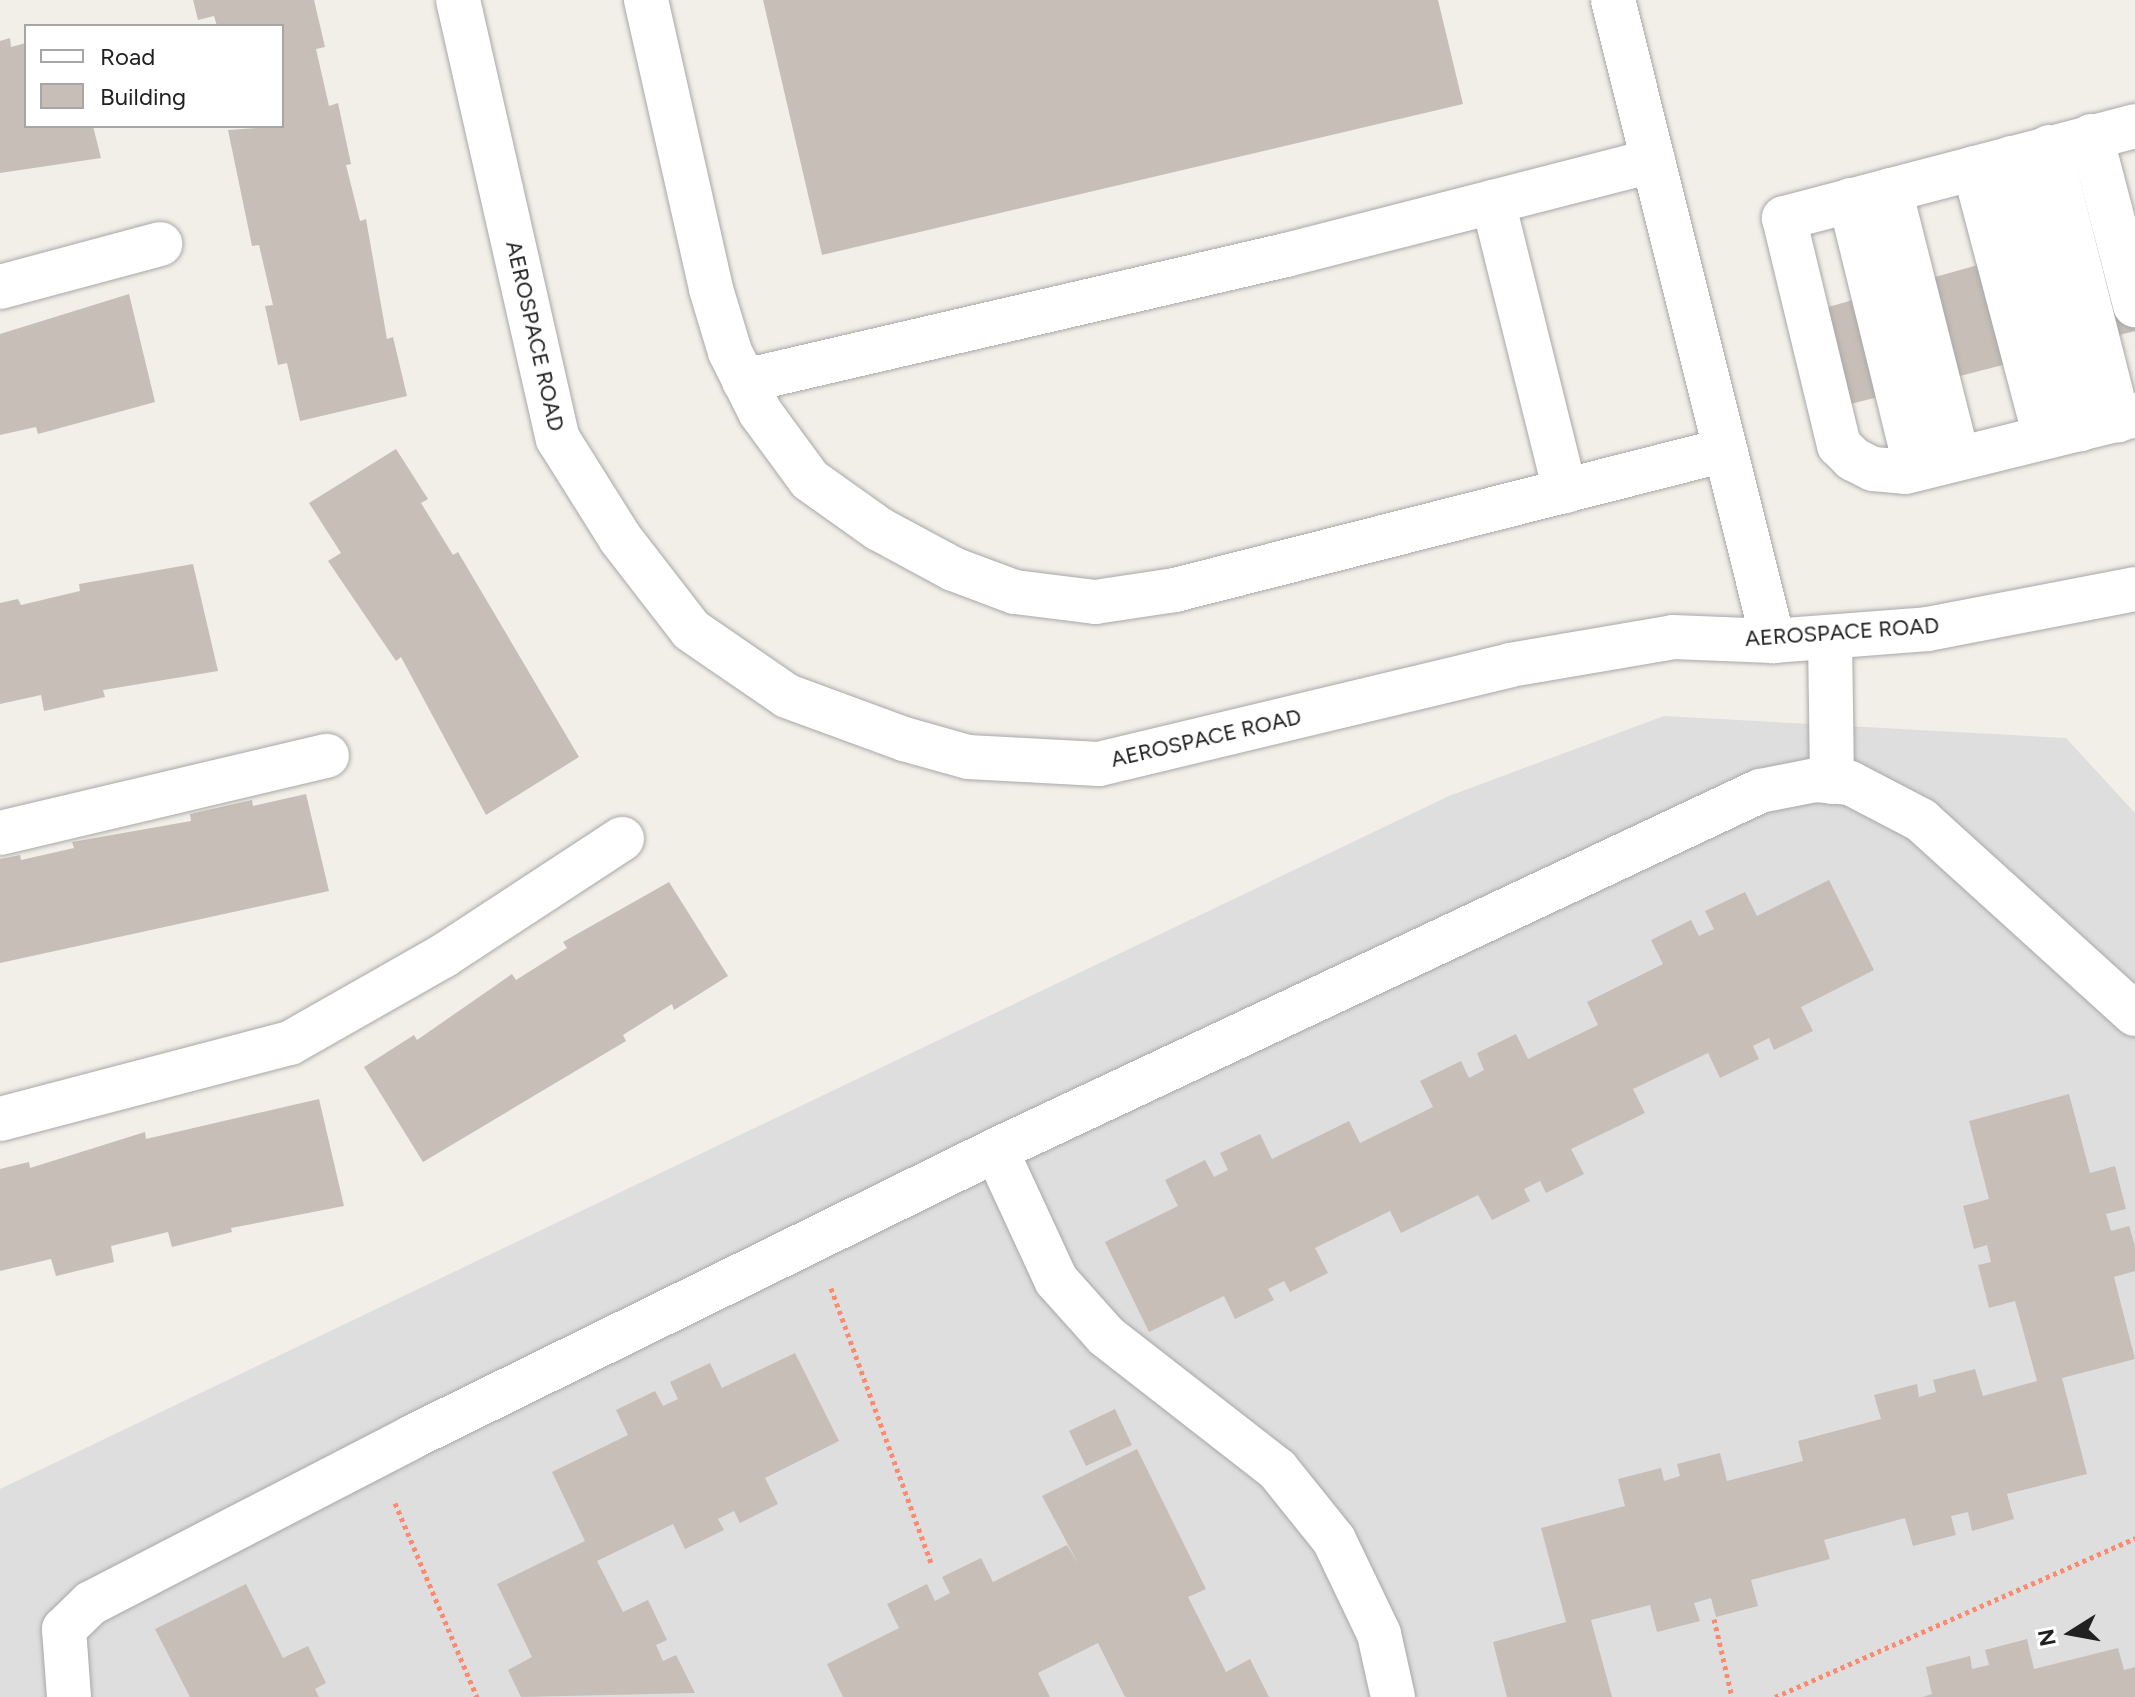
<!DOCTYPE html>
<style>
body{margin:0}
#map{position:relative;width:2135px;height:1697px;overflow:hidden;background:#f1efe7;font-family:Figtree,sans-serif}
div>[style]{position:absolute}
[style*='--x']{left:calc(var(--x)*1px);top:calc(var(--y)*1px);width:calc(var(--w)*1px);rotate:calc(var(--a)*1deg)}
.residential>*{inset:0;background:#dfdede}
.building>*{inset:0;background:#c6beb7}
.path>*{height:5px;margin-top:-2.5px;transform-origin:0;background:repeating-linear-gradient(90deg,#fa8a70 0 4px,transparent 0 8px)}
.roads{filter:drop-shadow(0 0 2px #a8a8a8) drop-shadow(0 0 2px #a8a8a8)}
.minor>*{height:44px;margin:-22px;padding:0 22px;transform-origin:22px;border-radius:22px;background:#fff}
span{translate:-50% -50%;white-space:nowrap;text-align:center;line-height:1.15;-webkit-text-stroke:8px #fff;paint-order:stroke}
.street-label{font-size:22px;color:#212121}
.legend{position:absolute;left:24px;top:24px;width:260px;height:104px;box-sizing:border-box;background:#fff;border:2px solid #a6a6a6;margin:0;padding:10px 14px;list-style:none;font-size:24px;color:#212121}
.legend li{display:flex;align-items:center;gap:16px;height:40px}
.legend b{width:40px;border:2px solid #a6a6a6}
.north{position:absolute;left:2031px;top:1593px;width:80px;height:80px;-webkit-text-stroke:6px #fff;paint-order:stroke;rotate:259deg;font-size:22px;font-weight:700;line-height:32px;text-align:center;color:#212121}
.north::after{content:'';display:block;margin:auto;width:28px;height:36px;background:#212121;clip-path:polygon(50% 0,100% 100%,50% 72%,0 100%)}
</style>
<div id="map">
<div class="residential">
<i style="clip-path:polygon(1664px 716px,2066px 738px,2135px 813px,2135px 1697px,0 1697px,0 1489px,1449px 796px)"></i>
</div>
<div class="building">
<i style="clip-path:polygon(193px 0,314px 0,325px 47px,316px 49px,329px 106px,338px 103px,351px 164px,346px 165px,360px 221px,366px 219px,387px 339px,393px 337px,407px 396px,300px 421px,287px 363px,278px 365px,265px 306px,273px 305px,259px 245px,252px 246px,228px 130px,282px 126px,282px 26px,217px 26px,214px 16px,198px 20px)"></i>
<i style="clip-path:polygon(763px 0,1438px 0,1463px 104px,822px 255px)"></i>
<i style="clip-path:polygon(10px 38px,11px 47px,26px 43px,26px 126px,93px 126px,101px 158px,0 173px,0 41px)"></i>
<i style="clip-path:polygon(2135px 248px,2135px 331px,1839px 407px,1814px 311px,1985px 263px,1990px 285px)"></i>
<i style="clip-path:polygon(129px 294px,155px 402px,38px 434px,36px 427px,0 435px,0 334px)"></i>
<i style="clip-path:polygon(396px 449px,428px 499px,421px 503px,453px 555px,458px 552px,579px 757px,486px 815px,401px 657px,396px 661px,328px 561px,341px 553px,309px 503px)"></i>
<i style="clip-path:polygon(193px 564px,218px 671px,103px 690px,105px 697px,44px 711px,41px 695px,0 704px,0 603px,18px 599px,21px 605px,80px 591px,79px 584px)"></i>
<i style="clip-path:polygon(306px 794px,329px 891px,0 963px,0 859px,20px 855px,21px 860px,74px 848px,72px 842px,191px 821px,190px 814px,252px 800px,253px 806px)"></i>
<i style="clip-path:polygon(1829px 880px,1874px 970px,1801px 1007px,1813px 1031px,1774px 1050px,1769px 1038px,1753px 1046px,1759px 1059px,1720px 1078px,1708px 1053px,1633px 1089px,1645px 1113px,1571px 1149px,1584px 1174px,1546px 1193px,1540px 1181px,1524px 1189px,1530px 1201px,1492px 1220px,1478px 1195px,1401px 1233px,1390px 1211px,1315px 1248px,1328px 1273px,1290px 1292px,1284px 1281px,1268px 1289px,1274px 1300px,1235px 1319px,1224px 1296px,1149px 1332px,1105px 1242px,1178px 1206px,1165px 1180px,1205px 1160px,1214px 1177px,1228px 1170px,1220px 1153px,1260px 1134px,1272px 1159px,1349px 1121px,1360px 1143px,1433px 1107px,1420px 1081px,1461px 1061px,1469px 1078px,1484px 1070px,1477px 1053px,1516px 1034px,1528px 1059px,1598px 1025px,1587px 1002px,1663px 964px,1651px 940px,1691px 920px,1699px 936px,1714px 929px,1705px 911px,1745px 892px,1757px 916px)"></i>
<i style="clip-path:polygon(669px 882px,728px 976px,674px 1010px,672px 1004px,623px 1035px,626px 1041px,423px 1162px,364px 1067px,414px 1035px,417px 1040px,512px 974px,516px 980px,567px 948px,563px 942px)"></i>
<i style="clip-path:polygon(2069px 1094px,2090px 1173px,2115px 1166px,2126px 1209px,2106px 1214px,2111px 1231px,2129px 1226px,2135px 1246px,2135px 1271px,2114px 1277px,2135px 1359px,2062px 1378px,2087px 1474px,2007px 1494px,2014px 1519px,1972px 1531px,1968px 1512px,1951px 1516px,1956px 1535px,1913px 1546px,1905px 1518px,1824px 1540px,1830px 1559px,1751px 1580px,1758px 1606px,1716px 1617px,1711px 1598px,1694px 1603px,1700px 1621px,1657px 1632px,1650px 1605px,1591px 1620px,1612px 1697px,1507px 1697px,1493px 1642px,1566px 1622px,1541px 1528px,1625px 1506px,1618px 1479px,1661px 1468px,1664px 1481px,1680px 1476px,1677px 1464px,1720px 1453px,1727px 1481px,1803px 1461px,1798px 1441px,1881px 1419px,1874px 1395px,1917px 1384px,1919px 1397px,1936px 1392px,1933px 1380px,1975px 1369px,1983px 1396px,2037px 1381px,2015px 1301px,1989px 1308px,1978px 1265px,1991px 1262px,1987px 1245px,1974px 1249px,1963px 1206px,1989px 1199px,1969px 1121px)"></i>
<i style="clip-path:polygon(319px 1099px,344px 1206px,231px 1228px,232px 1232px,172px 1247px,168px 1232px,111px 1246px,114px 1262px,56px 1276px,51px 1259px,0 1271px,0 1169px,29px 1162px,30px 1168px,145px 1132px,146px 1139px)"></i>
<i style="clip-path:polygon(795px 1353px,839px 1441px,765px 1478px,778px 1504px,740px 1523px,734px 1511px,718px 1519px,724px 1530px,685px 1549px,673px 1524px,597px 1561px,623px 1612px,648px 1600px,667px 1640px,656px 1645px,663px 1661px,676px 1655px,695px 1693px,521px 1697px,508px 1670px,532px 1657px,497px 1584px,585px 1541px,552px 1472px,628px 1435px,616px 1410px,655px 1391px,663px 1406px,678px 1399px,670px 1382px,710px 1363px,722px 1388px)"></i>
<i style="clip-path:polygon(1115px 1409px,1132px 1445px,1086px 1466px,1069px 1431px)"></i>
<i style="clip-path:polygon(1137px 1449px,1206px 1589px,1188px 1597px,1226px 1672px,1250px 1659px,1269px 1697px,1125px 1697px,1098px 1643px,1038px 1673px,1050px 1697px,843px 1697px,827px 1664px,899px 1628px,887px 1604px,927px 1584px,935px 1601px,950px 1593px,942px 1577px,981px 1558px,993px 1582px,1067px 1545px,1079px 1565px,1042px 1496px)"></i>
<i style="clip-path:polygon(246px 1584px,283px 1658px,308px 1646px,326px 1683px,315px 1689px,319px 1697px,190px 1697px,155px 1629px)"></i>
<i style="clip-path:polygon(2027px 1639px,2034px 1669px,2118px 1648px,2124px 1670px,2135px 1667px,2135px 1697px,1923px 1697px,1932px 1694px,1926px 1667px,1970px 1656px,1972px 1669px,1989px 1665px,1985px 1650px)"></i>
</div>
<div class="path">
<i style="--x:831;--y:1288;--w:295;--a:70"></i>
<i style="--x:395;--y:1503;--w:211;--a:67.1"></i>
<i style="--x:1714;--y:1619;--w:80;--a:77"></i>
<i style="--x:1775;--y:1697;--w:394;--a:-23.8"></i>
</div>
<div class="roads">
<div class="minor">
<i style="--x:458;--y:0;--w:450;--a:77.2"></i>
<i style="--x:558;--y:439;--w:117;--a:57.9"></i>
<i style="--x:620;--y:538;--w:116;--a:52.3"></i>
<i style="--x:691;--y:630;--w:116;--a:34.5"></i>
<i style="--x:787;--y:696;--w:125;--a:20.2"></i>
<i style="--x:904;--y:739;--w:66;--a:15.7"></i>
<i style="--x:968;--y:757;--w:131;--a:3.1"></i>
<i style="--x:1099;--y:764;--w:423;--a:-13.5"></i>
<i style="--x:1510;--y:665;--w:165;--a:-9.7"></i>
<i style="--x:1673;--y:637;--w:100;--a:2.3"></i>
<i style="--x:1773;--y:641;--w:155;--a:-4.4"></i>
<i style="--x:1928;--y:629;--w:211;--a:-10.9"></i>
<i style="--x:646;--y:0;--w:296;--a:77.3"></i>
<i style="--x:711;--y:289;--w:66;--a:73.2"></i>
<i style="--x:730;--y:352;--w:67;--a:63.4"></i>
<i style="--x:760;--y:412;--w:84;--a:53.7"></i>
<i style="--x:810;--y:480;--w:85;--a:35.4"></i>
<i style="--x:879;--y:529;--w:84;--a:28.4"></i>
<i style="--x:953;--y:569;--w:66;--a:20.4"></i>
<i style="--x:1015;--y:592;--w:81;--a:7.1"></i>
<i style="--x:1095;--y:602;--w:81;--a:-8.5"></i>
<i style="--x:1175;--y:590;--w:568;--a:-14.28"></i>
<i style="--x:1613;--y:0;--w:661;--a:75.98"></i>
<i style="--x:2135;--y:126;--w:363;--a:165.3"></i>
<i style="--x:1784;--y:218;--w:234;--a:76.4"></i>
<i style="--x:1839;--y:445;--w:20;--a:45"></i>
<i style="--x:1853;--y:459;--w:22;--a:27"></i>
<i style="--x:1873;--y:469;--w:32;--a:5"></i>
<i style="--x:1905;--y:472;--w:237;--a:-13.9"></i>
<i style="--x:2091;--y:136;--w:175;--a:75.4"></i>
<i style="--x:2049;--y:147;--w:282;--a:75.8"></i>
<i style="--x:2011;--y:158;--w:280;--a:75.7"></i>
<i style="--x:1974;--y:168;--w:278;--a:75.2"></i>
<i style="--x:1890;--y:190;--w:277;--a:75.8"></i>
<i style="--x:1850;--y:200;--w:277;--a:76.2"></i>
<i style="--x:1493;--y:202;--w:298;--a:76"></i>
<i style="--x:0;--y:287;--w:166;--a:-15"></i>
<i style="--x:744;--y:381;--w:556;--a:-13.09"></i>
<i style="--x:1286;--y:255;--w:379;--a:-14.4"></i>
<i style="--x:1830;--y:637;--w:145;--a:89.2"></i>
<i style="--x:0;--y:833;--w:336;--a:-13.3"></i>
<i style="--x:0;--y:1119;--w:300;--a:-14.7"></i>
<i style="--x:290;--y:1043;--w:176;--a:-29.6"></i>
<i style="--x:443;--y:956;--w:214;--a:-33.2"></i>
<i style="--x:996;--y:1150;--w:143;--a:65.2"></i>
<i style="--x:1056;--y:1280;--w:75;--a:48.2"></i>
<i style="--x:1106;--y:1336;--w:217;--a:37.9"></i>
<i style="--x:1277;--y:1469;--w:91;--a:51.2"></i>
<i style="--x:1334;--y:1540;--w:104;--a:64.4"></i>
<i style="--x:1379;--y:1634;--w:65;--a:77.5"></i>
<i style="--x:69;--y:1697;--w:68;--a:-94.2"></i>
<i style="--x:64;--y:1629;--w:37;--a:-44"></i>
<i style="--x:91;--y:1603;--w:359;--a:-27.3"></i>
<i style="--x:410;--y:1438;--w:653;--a:-26.17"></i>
<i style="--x:996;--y:1150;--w:844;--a:-25.17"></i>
<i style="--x:1760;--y:791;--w:57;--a:-11.1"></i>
<i style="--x:1816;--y:780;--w:34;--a:5"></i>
<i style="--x:1850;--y:783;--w:80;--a:27.5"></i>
<i style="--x:1921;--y:820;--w:289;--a:42.2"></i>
</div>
</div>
<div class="street-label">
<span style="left:535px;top:336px;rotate:77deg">AEROSPACE ROAD</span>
<span style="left:1842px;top:632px;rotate:-4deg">AEROSPACE ROAD</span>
<span style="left:1206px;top:738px;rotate:-13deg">AEROSPACE ROAD</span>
</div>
<ul class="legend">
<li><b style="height:10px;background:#fff"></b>Road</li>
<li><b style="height:22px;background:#c6beb7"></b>Building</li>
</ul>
<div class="north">N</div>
</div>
